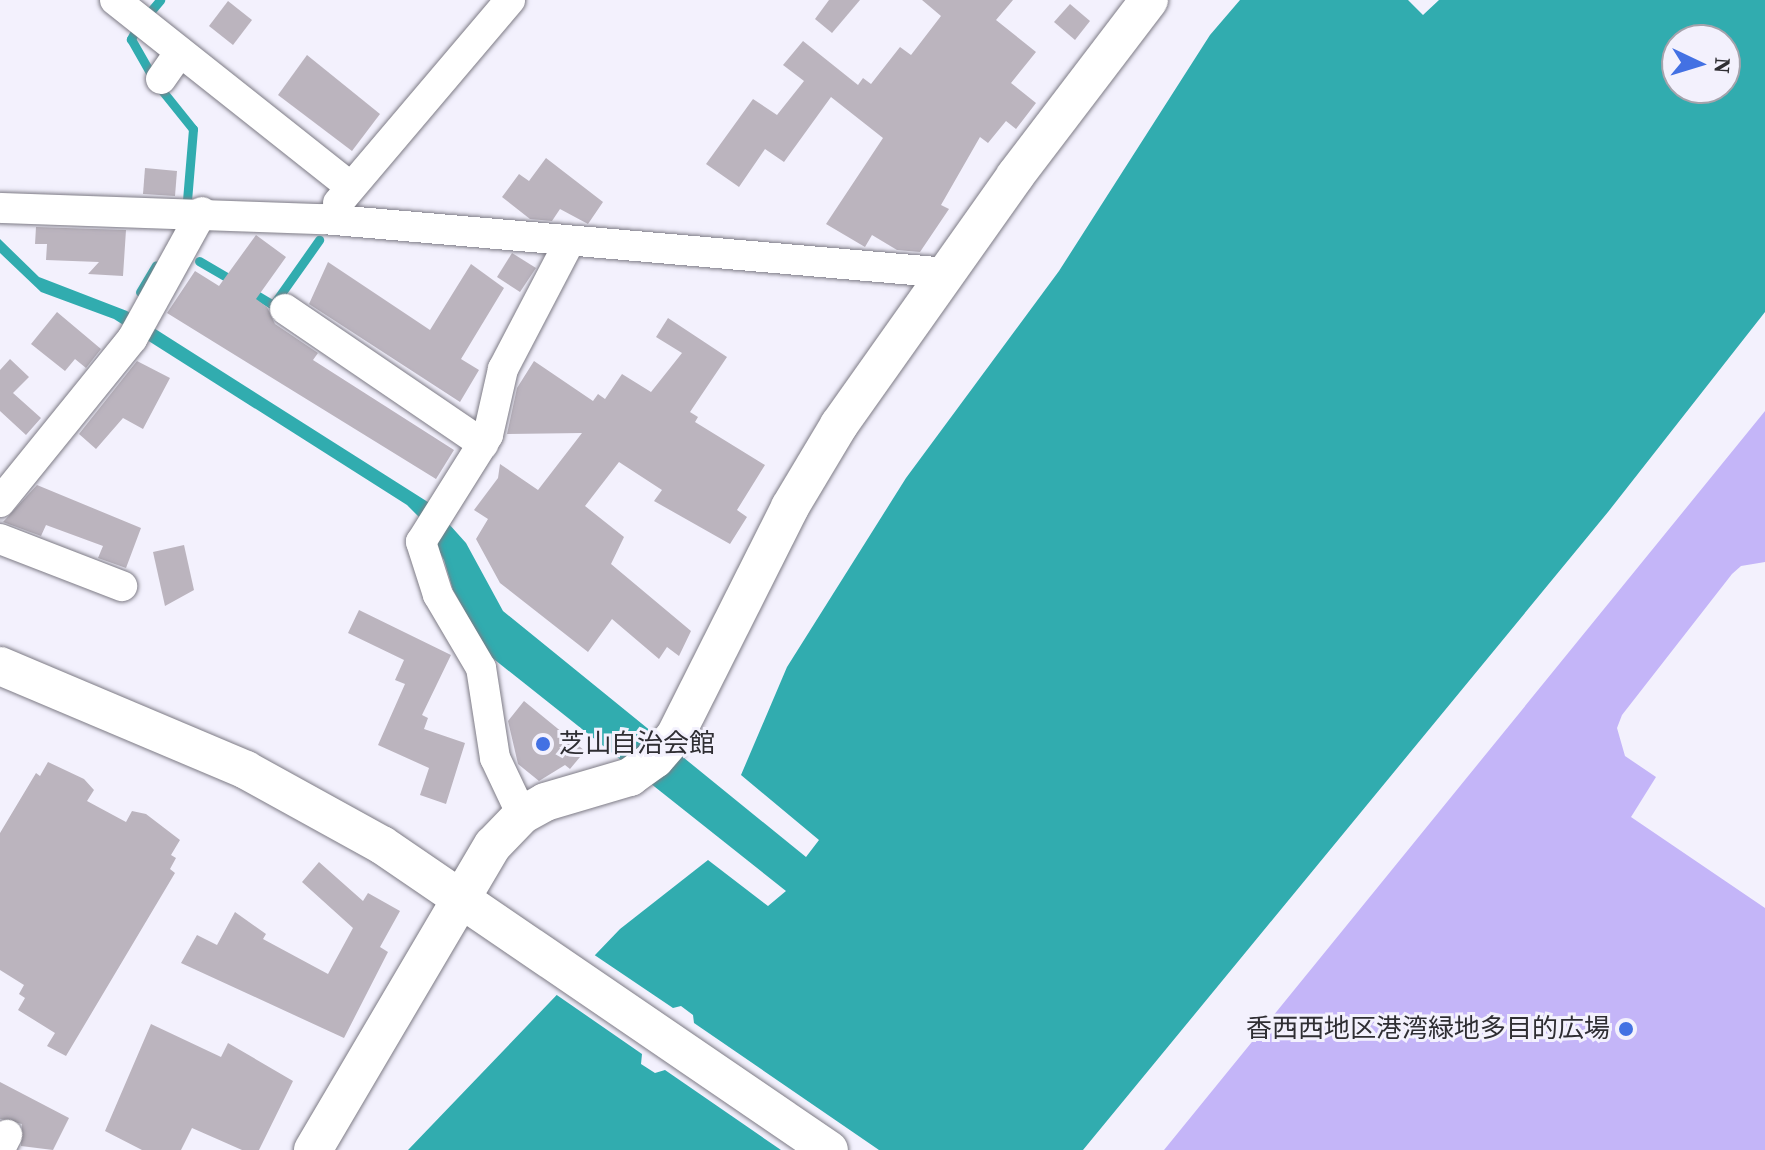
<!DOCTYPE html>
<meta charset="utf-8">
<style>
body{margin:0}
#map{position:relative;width:1765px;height:1150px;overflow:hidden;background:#f3f1fd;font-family:"Source Serif 4","Noto Sans JP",serif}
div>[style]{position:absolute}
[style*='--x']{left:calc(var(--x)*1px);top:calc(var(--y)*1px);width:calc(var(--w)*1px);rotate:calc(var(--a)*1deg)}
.green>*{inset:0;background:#c4b5f8}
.water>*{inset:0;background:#31acaf}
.pier>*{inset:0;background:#f3f1fd}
.stream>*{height:9px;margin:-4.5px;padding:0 4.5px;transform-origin:4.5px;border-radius:4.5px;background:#31acaf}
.building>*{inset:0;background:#bbb4be}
.roads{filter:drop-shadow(0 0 2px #7d7b85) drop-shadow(0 0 2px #7d7b85)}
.minor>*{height:30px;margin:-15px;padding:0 15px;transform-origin:15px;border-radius:15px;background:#fff}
.tertiary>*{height:38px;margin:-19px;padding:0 19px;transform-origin:19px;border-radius:19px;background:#fff}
.dots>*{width:22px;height:22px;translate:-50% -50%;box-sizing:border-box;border:4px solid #f3f1fd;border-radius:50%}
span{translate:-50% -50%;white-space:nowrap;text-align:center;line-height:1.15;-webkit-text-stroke:6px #f3f1fd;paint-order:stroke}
.poi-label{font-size:26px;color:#2f2e33}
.left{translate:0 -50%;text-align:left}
.right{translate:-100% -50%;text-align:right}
.north{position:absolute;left:1661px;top:24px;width:80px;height:80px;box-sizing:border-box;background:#f3f1fd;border:2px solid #a5a3ac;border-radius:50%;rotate:94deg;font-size:22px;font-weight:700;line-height:32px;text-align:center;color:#2f2e33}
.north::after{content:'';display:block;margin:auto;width:28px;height:36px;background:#4371e3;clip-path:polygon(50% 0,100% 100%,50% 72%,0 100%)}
</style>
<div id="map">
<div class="green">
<i style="clip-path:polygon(1765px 411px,1765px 562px,1741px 566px,1732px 574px,1622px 715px,1617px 728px,1625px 756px,1656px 777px,1631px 817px,1765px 908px,1765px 1150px,1164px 1150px)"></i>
</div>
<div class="water">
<i style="clip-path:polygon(evenodd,1240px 0,1408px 0,1423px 15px,1439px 0,1765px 0,1765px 312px,1608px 512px,1083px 1150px,408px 1150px,620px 929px,708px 860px,768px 906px,786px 891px,490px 656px,453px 590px,444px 560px,423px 521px,407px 505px,114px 319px,41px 292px,0 253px,0 239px,39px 277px,127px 311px,431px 504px,466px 543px,503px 611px,806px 857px,819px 840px,741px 775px,787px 667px,906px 478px,1059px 271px,1210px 35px,1240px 0,1677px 40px,1725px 40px,1725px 88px,1677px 88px,1677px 40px)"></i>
</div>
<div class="pier">
<i style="clip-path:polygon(590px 952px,673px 1008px,681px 1006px,693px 1015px,694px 1023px,879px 1150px,781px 1150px,665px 1070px,655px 1073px,641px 1064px,642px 1054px,551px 991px)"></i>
</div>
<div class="stream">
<i style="--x:150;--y:12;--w:16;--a:-50"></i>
<i style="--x:137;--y:28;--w:13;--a:119"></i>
<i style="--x:131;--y:39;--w:51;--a:60.4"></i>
<i style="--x:156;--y:83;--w:59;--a:51.2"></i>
<i style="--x:193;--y:129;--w:71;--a:94.8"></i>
<i style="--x:199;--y:261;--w:42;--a:30.3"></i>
<i style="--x:248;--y:290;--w:29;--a:31"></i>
<i style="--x:273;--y:305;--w:80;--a:-54.7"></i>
<i style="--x:140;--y:292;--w:31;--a:-59"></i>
</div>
<div class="building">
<i style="clip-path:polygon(829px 0,860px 0,832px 33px,815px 19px)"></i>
<i style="clip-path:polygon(922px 0,1013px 0,996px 20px,1036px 52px,1011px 83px,1036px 103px,1016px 129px,1006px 121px,988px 143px,980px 137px,941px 205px,949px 209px,920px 252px,897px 250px,872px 235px,865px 247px,826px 224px,883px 138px,831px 97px,784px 162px,765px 149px,739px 187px,706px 164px,753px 99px,777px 115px,804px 81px,783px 65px,803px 41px,858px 85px,863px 78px,871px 84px,900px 47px,911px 55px,941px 16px)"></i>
<i style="clip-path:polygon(228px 1px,252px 20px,233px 45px,209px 26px)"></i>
<i style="clip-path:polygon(1070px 4px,1090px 21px,1075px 40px,1054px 22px)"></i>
<i style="clip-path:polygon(307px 55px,380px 114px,352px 151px,278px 95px)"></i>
<i style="clip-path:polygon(546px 158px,603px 202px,588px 224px,560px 209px,552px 221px,530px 219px,502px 197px,519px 174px,529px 181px)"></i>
<i style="clip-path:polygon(145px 168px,177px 171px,175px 196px,143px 194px)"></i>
<i style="clip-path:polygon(36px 227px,126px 230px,123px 276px,88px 274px,99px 262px,46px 260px,47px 244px,35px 244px)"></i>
<i style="clip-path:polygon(256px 235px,286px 257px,256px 299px,267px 307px,275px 324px,318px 353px,313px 360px,454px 450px,436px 479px,167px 313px,195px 271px,219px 286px)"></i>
<i style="clip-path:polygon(512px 253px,536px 268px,520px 292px,497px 277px)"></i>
<i style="clip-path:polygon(328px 262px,430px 330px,471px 264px,504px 288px,461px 359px,479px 370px,460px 402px,309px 304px)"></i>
<i style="clip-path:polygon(57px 312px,101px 349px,86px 368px,75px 359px,65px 371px,31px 344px)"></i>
<i style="clip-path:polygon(668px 318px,727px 357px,690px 412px,698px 417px,695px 422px,765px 465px,737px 510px,747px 517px,730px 544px,654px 501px,662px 490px,619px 462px,585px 506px,624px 537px,611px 564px,691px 631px,679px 656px,667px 647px,659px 659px,612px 619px,588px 652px,500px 583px,476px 539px,488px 519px,474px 510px,498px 478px,500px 464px,538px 490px,582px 433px,507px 434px,517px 388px,534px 361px,593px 401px,598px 394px,605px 399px,622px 374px,651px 392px,682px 353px,656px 337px)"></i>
<i style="clip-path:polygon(10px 359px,29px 377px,13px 393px,41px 418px,26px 435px,0 411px,0 370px)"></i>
<i style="clip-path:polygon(137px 361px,170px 378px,143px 429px,123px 418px,96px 449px,79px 434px)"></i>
<i style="clip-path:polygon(37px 485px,141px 528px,126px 568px,98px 558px,103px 546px,46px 525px,41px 536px,3px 522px)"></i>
<i style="clip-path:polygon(184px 545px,194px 590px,165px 606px,153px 552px)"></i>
<i style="clip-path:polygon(359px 610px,451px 655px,422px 715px,428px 718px,424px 729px,465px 743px,446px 804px,420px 795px,429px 768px,378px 745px,405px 684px,395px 680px,404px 660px,348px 633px)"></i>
<i style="clip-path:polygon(524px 701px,585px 751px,570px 769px,565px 765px,539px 781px,518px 764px,508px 721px)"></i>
<i style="clip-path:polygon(48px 762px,84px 779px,94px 790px,87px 801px,126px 822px,132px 811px,146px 814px,180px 840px,171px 855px,176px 858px,170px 869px,175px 873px,66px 1056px,47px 1046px,55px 1033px,18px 1010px,25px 998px,19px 994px,24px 985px,0 970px,0 833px,36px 773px,40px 776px)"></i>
<i style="clip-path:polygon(319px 862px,363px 901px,368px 893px,400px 911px,380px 947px,388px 952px,344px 1038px,181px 963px,197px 935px,217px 945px,235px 912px,266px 934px,263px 939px,328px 974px,353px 928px,302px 882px)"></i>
<i style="clip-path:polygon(151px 1024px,221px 1057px,228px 1043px,293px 1081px,259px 1150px,242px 1150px,192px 1128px,181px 1150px,142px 1150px,105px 1131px)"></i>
<i style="clip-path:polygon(0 1082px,69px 1118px,53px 1150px,21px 1146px,22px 1124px,0 1119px)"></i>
</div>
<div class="roads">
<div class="minor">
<i style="--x:115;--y:0;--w:301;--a:38.4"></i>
<i style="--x:161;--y:79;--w:33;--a:-55"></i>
<i style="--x:338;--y:203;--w:266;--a:-49.7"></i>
<i style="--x:0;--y:208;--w:323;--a:2"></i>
<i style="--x:323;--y:219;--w:627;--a:4.94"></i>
<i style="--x:285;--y:309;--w:240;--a:34.3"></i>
<i style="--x:0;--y:502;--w:210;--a:-51"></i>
<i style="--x:132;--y:339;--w:145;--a:-61.1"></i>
<i style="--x:0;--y:539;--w:131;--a:21.1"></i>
<i style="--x:522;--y:815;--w:63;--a:-115.3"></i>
<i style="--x:495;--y:758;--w:91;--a:-98.8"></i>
<i style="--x:481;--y:668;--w:85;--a:-120.5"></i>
<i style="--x:438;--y:595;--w:56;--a:-107.8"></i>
<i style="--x:421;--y:542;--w:126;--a:-57.9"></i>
<i style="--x:488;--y:435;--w:68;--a:-77.2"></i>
<i style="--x:503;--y:369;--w:144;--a:-62.4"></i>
<i style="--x:0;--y:1149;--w:16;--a:-63"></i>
</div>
<div class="tertiary">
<i style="--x:0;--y:666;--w:267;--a:22.9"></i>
<i style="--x:246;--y:770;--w:155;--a:28.9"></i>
<i style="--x:382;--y:845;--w:541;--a:34.31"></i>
<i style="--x:313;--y:1150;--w:354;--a:-59.5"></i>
<i style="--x:493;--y:845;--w:42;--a:-46"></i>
<i style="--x:522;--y:815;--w:26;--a:-29"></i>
<i style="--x:545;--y:802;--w:89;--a:-16.4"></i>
<i style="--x:630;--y:777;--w:31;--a:-36"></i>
<i style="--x:655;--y:759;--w:30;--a:-49"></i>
<i style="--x:675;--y:736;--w:256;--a:-63.3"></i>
<i style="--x:790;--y:507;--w:96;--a:-59.1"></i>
<i style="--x:839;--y:425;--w:305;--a:-54.7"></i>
<i style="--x:1015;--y:176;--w:221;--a:-52.7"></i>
</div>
</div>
<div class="dots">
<i style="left:543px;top:744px;background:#4371e3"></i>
<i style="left:1626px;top:1029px;background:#4371e3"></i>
</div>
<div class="poi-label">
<span class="left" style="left:559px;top:744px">芝山自治会館</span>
<span class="right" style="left:1610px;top:1029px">香西西地区港湾緑地多目的広場</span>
</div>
<div class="north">N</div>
</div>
